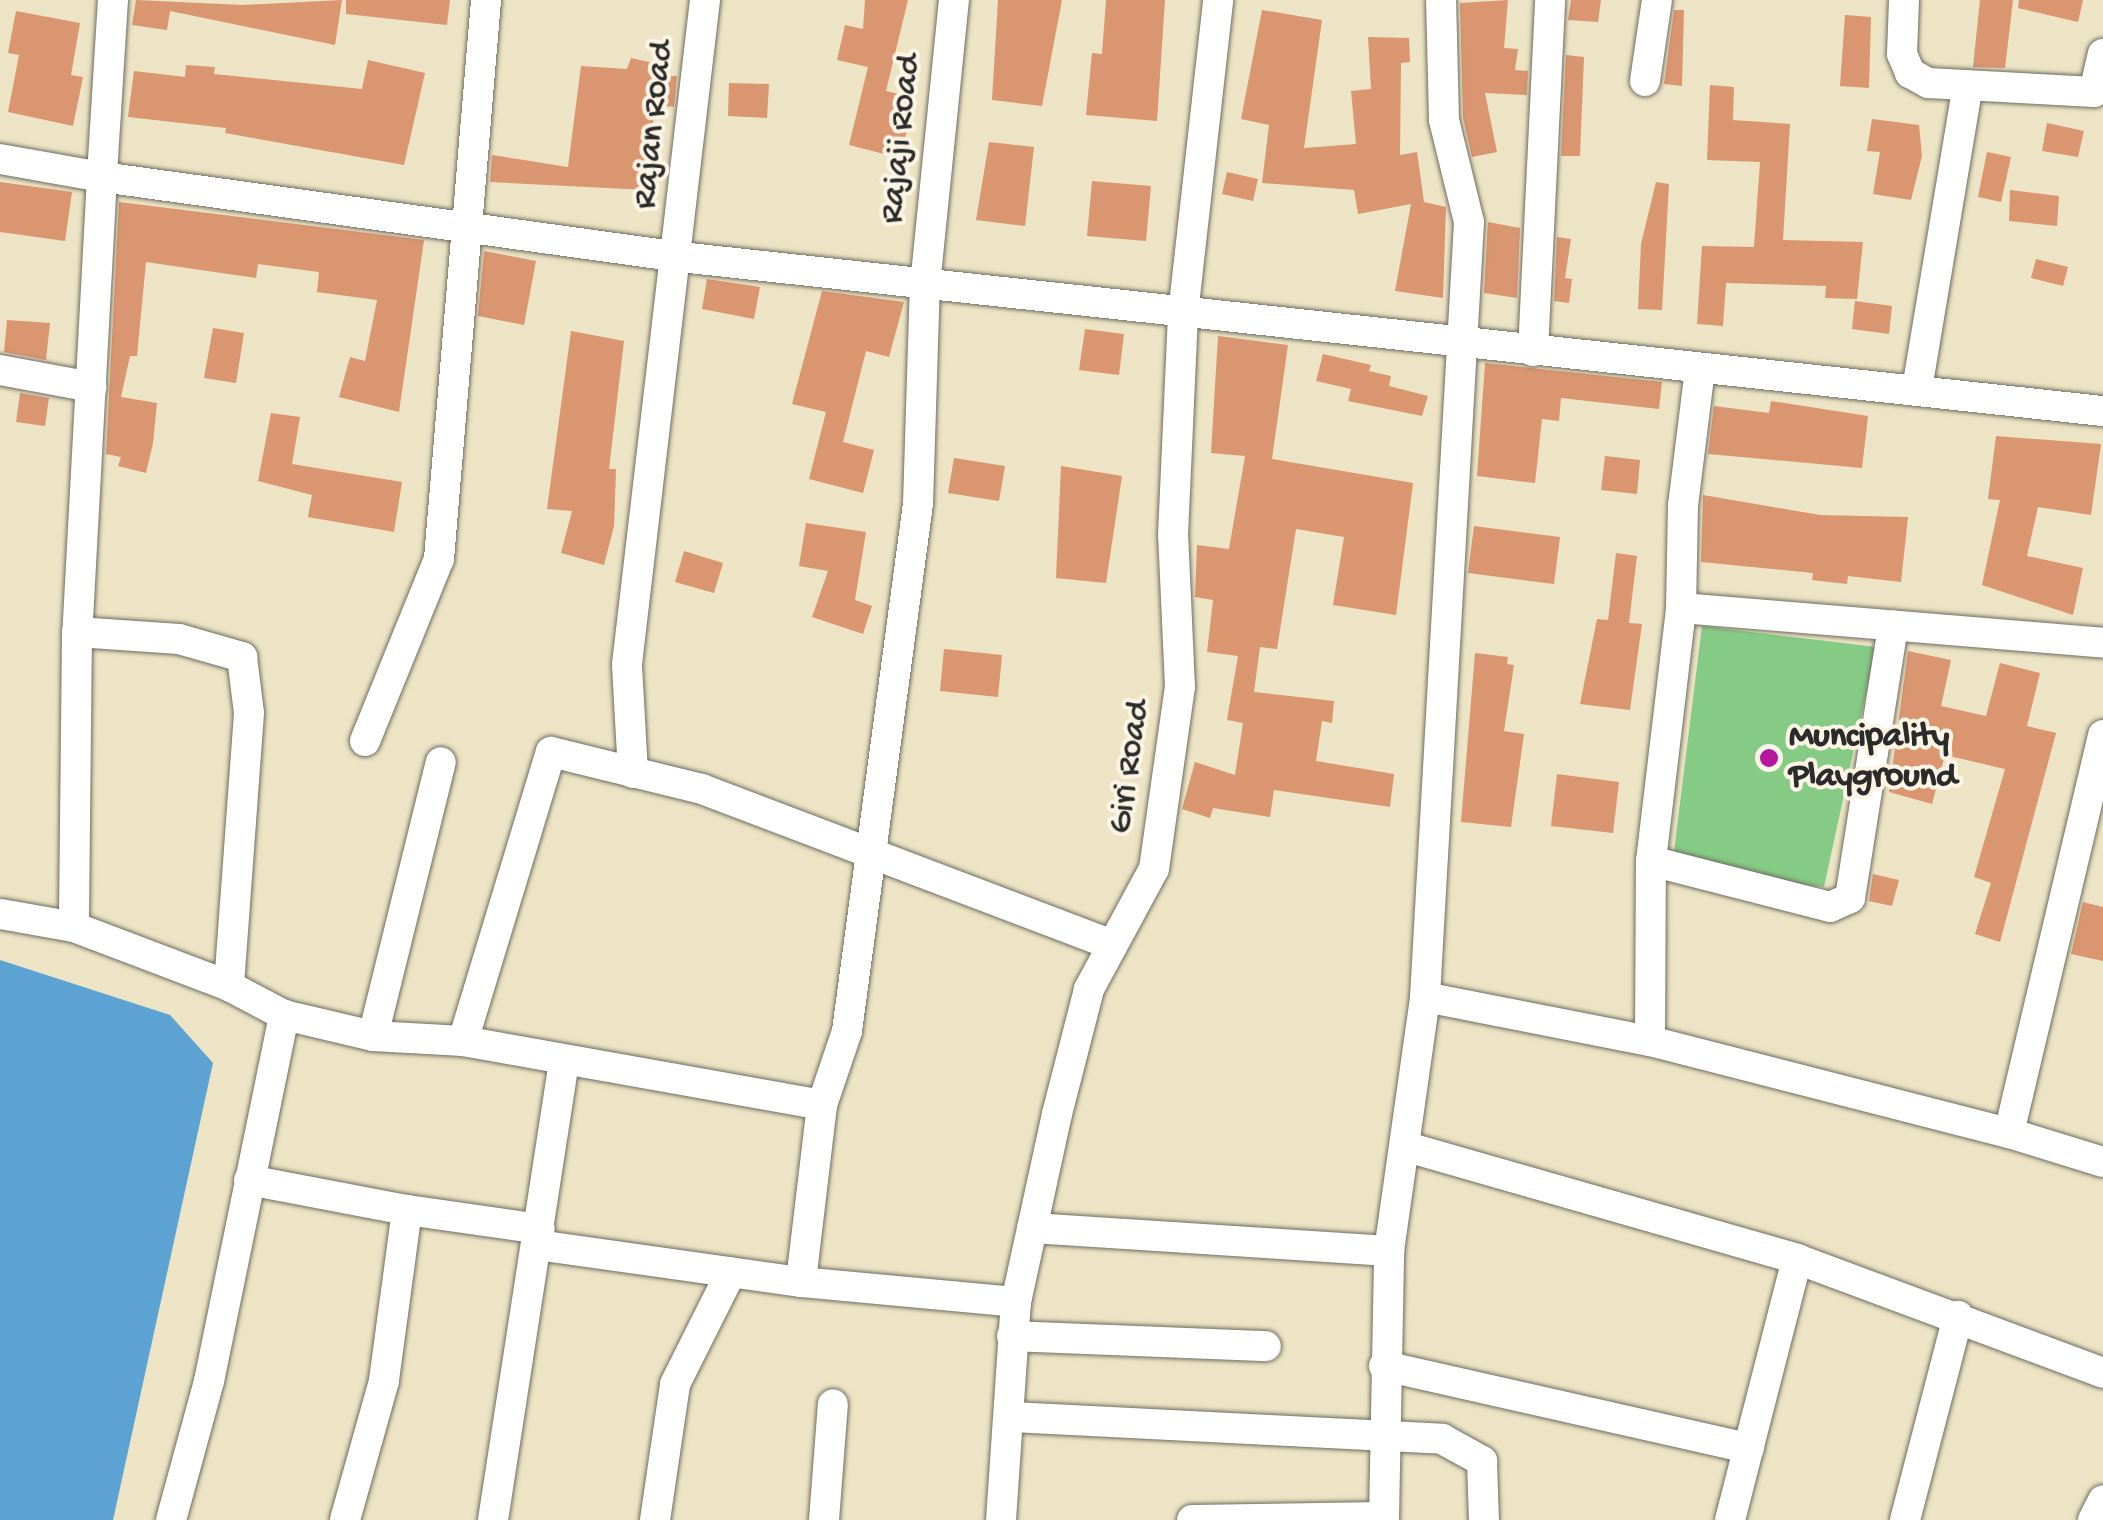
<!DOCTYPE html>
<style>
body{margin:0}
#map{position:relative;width:2103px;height:1520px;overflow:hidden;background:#ece4c4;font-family:"Gochi Hand",sans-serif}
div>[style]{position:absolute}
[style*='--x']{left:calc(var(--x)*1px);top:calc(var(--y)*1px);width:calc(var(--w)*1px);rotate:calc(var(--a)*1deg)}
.green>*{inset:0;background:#85cb85}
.water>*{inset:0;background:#5ca2d2}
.building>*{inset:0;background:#da9571}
.roads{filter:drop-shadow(0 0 2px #6f6c61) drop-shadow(0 0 2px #6f6c61)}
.street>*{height:30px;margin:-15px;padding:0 15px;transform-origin:15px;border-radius:15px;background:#fff}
.dots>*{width:28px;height:28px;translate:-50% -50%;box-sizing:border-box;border:5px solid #fcf5e5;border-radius:50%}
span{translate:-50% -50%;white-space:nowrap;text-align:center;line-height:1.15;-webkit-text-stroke:8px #fcf5e5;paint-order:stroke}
.street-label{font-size:35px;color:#2b2b2b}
.poi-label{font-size:35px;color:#2b2b2b;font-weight:700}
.left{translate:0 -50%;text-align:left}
</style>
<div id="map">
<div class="green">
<i style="clip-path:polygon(1702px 626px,1876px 647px,1824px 887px,1672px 868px)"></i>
</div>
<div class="water">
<i style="clip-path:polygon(0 960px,170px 1015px,213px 1063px,113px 1520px,0 1520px)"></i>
</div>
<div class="building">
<i style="clip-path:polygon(136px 0,242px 5px,342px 0,335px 45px,170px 11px,167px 30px,132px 25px)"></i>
<i style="clip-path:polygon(346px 0,450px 0,447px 25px,346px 14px)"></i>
<i style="clip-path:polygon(865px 0,908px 0,886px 91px,915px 98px,900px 158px,849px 145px,868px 67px,837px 60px,845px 25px,863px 29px)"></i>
<i style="clip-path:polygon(998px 0,1062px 0,1042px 106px,992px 100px)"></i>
<i style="clip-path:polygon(1106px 0,1165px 0,1157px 121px,1086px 115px,1092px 53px,1102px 54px)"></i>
<i style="clip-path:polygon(1508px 0,1504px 48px,1518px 49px,1515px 70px,1528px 71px,1527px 95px,1485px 93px,1497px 152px,1472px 157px,1463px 118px,1460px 3px)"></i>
<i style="clip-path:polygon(1571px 0,1601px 0,1598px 22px,1568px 20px)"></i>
<i style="clip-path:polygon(1980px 0,2013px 0,2005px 68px,1973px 67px)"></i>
<i style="clip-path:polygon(2019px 0,2083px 0,2078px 22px,2018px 8px)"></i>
<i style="clip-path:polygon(1262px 10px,1322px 20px,1304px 148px,1356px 144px,1351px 91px,1371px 89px,1368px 37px,1409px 38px,1410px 62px,1401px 63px,1400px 155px,1417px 152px,1424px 202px,1446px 207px,1443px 298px,1395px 291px,1411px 204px,1358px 214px,1354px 190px,1262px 183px,1269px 125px,1241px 119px)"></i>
<i style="clip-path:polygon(1674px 10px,1684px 10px,1682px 86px,1664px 84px)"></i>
<i style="clip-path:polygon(16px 11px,80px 23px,71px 75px,83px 77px,73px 126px,8px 112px,19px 55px,8px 53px)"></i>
<i style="clip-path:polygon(1845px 15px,1871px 17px,1869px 88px,1840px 86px)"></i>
<i style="clip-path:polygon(1566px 55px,1584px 57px,1580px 156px,1561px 156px)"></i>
<i style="clip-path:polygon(631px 58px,658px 64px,655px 76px,677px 76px,674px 107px,655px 105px,646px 190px,490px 182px,492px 155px,568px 167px,581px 66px,627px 69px)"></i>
<i style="clip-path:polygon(368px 60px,425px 73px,404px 165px,225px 133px,226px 128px,128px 117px,134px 71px,185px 77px,186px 65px,215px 67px,214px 74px,362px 89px)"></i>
<i style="clip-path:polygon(729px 83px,769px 84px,767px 118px,728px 116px)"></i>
<i style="clip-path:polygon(1710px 85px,1734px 87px,1733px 120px,1790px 124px,1783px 240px,1863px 242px,1857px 299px,1825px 298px,1826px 286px,1726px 283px,1723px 326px,1697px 324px,1702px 246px,1754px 247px,1760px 162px,1707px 160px)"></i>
<i style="clip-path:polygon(1872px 119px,1919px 125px,1922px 156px,1911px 200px,1873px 194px,1880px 152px,1867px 151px)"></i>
<i style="clip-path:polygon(2047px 123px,2084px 131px,2078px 157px,2042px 151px)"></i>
<i style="clip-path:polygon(989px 142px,1034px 147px,1025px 226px,976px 220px)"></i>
<i style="clip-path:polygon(1987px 152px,2011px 157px,2001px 202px,1978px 197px)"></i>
<i style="clip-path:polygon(1227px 172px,1258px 179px,1253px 201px,1222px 194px)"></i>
<i style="clip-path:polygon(1092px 181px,1151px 186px,1146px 241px,1087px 236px)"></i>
<i style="clip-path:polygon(0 182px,72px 192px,65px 241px,0 232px)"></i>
<i style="clip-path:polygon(1656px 182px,1669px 184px,1662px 310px,1638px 309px,1641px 244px)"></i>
<i style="clip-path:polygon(2010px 190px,2059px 196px,2057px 226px,2009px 221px)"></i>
<i style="clip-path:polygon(119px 202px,424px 240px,399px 412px,339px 397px,350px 357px,365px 361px,377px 300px,317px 292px,319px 272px,258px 264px,256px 278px,146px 262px,137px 356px,130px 356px,121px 397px,157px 403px,153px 443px,146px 473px,118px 466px,121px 457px,106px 454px)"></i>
<i style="clip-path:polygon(1488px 222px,1520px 228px,1517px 298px,1484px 293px)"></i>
<i style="clip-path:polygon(1557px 237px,1571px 239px,1565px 278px,1572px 279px,1569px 303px,1554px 301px)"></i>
<i style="clip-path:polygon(484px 251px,536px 261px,524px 325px,478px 316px)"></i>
<i style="clip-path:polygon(2036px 259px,2068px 267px,2063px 286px,2031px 278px)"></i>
<i style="clip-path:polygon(707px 279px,760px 287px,754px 319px,702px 309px)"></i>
<i style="clip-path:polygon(822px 291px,904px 302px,889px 357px,866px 351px,843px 442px,874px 450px,863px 493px,809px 479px,826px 412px,792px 404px)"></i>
<i style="clip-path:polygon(1855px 301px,1892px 306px,1889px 334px,1852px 329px)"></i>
<i style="clip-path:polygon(7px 320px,50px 323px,46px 360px,4px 352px)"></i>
<i style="clip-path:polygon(213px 328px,244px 333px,236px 383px,204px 378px)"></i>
<i style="clip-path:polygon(1085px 329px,1124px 334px,1119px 375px,1079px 370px)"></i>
<i style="clip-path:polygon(571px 331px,624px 341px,609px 469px,616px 469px,614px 526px,604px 565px,561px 553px,572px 511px,547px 509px)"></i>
<i style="clip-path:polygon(1218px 336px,1288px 345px,1272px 459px,1413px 483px,1396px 615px,1333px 605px,1344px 537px,1296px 529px,1277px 649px,1260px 647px,1254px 692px,1334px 701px,1332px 723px,1322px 721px,1316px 761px,1394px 774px,1390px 807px,1274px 790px,1270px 817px,1213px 808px,1210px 818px,1182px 809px,1195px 762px,1235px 775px,1243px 723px,1227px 720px,1238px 656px,1207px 652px,1213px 600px,1195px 597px,1197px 545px,1229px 549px,1245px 456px,1211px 453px)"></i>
<i style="clip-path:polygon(1323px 354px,1371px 365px,1369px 371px,1391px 376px,1389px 386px,1428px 396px,1422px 416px,1348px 401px,1351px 389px,1316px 381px)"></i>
<i style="clip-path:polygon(1485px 363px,1662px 382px,1659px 409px,1561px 398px,1559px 421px,1542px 419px,1535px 483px,1477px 476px)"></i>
<i style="clip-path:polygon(20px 393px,49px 398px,45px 426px,16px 422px)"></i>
<i style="clip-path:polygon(1771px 401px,1868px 416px,1862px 468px,1708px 454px,1714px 406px,1769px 413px)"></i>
<i style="clip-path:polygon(271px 413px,300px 417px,292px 464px,402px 482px,394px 532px,308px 517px,312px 495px,258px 481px)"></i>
<i style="clip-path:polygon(1996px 436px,2101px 444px,2091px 515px,2038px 507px,2027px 556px,2083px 568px,2073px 615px,1982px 585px,2000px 500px,1988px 499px)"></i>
<i style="clip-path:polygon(1605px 456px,1640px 460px,1637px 494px,1601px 490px)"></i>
<i style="clip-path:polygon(954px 458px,1005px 466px,999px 501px,948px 493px)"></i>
<i style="clip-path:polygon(1061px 466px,1122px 476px,1106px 583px,1056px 578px)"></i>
<i style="clip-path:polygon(1703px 495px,1820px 515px,1908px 517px,1901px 582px,1848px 576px,1847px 584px,1812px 580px,1813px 573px,1701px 562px)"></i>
<i style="clip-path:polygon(806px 523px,866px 532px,855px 600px,872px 606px,863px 634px,812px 617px,828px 571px,799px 566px)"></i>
<i style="clip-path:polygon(1474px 526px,1560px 537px,1554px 584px,1468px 573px)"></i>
<i style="clip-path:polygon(684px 551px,723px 563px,714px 593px,675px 582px)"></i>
<i style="clip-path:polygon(1616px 553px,1637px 556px,1629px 623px,1642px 624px,1630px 710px,1580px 704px,1597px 619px,1608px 620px)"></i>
<i style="clip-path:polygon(944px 649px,1002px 655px,998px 697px,940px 691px)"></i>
<i style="clip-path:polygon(1908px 651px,1951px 660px,1941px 706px,1986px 716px,2000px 663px,2040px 673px,2027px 726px,2056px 733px,2000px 942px,1975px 934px,1991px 883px,1974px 877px,2005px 769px,1945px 755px,1932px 804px,1889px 792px)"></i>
<i style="clip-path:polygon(1475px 653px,1508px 657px,1507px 664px,1514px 665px,1504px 731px,1524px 734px,1511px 827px,1461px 822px)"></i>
<i style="clip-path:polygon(1557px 774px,1619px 782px,1613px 833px,1551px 826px)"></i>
<i style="clip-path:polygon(1873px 874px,1899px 880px,1892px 906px,1869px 901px)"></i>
<i style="clip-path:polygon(2083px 902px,2103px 907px,2103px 961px,2071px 954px)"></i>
</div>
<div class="roads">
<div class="street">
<i style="--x:113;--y:0;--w:177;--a:93.6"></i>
<i style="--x:102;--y:177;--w:584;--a:7.88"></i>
<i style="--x:680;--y:257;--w:1431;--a:6.18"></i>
<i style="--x:1904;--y:0;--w:54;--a:92.1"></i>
<i style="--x:1902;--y:54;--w:21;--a:67"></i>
<i style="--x:1910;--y:73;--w:21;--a:29"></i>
<i style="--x:1928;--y:83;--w:166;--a:3.1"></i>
<i style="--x:2094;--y:92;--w:39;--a:-77"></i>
<i style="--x:1645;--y:81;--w:82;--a:-81.6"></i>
<i style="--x:0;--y:159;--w:104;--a:10"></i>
<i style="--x:102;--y:177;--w:456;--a:93.1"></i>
<i style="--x:77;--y:632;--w:295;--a:90.6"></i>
<i style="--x:74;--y:927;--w:75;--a:-170"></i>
<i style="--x:1533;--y:351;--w:351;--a:-87.2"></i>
<i style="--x:1700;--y:369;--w:137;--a:97.1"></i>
<i style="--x:1683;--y:505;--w:103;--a:91.1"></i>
<i style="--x:1681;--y:608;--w:423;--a:4.7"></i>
<i style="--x:0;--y:370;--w:93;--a:10.6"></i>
<i style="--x:1917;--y:389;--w:308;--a:-80.5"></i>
<i style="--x:77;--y:632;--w:102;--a:3.9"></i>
<i style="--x:179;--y:639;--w:66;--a:15.9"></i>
<i style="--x:242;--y:657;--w:56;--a:82.9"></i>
<i style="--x:249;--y:713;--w:274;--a:94.2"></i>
<i style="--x:229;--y:986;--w:62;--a:27.8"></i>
<i style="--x:284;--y:1015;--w:91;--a:13.3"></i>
<i style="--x:373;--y:1036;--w:90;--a:3.2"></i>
<i style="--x:463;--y:1041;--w:365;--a:10.1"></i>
<i style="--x:822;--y:1105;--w:78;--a:-71.3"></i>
<i style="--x:847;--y:1031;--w:532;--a:-82.33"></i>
<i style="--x:918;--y:504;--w:219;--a:-88.2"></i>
<i style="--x:925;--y:285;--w:286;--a:-84.2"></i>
<i style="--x:365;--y:741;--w:196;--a:-67.9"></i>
<i style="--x:439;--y:559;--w:561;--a:-85.19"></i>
<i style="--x:633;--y:773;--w:109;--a:-93.2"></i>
<i style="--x:627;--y:664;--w:669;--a:-83.3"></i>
<i style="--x:1651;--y:861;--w:185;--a:14.4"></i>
<i style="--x:1830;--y:907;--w:22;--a:-24"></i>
<i style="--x:1850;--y:898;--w:276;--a:-81"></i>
<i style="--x:74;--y:927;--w:166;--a:20.8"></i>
<i style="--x:1425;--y:997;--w:229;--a:11.1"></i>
<i style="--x:1650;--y:1041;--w:371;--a:14.4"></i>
<i style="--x:2009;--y:1133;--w:409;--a:-76.7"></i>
<i style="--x:373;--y:1036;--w:282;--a:-76.1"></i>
<i style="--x:463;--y:1041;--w:302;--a:-73.1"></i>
<i style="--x:551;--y:752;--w:155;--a:13.8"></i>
<i style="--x:702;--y:789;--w:439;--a:20.8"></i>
<i style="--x:1650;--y:1041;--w:180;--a:-89.7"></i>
<i style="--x:1651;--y:861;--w:255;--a:-83.2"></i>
<i style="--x:822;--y:1105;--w:178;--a:96.8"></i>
<i style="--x:801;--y:1282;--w:216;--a:5.3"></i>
<i style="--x:2009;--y:1133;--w:98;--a:17.1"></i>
<i style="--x:1407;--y:1147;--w:406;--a:16"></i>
<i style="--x:1797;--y:1259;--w:327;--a:20.4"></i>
<i style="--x:249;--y:1180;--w:161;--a:10.8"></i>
<i style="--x:407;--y:1210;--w:173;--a:97.7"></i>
<i style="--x:384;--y:1381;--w:144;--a:105.7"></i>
<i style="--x:407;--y:1210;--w:134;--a:8.1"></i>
<i style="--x:1032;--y:1228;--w:358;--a:3.7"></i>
<i style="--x:537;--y:1245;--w:267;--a:8"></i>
<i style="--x:1012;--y:1336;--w:254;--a:2.3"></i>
<i style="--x:1384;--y:1366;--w:374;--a:12.7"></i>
<i style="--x:1012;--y:1417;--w:431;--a:2.9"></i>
<i style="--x:1442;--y:1439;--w:46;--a:28.8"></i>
<i style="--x:1482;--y:1461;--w:59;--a:88.1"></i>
<i style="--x:171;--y:1520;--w:144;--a:-74.7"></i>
<i style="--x:209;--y:1381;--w:374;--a:-78.4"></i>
<i style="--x:493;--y:1520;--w:461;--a:-81.2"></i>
<i style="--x:655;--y:1520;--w:137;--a:-81.6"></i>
<i style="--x:675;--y:1384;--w:125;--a:-63.4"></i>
<i style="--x:824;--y:1520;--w:116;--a:-85.6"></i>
<i style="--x:1001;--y:1520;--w:219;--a:-86.1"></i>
<i style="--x:1016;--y:1302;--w:192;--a:-77.7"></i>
<i style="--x:1057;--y:1114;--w:129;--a:-75.6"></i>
<i style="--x:1089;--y:989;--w:136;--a:-61.6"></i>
<i style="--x:1154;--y:869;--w:184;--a:-81.9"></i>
<i style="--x:1180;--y:687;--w:152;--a:-92.6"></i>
<i style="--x:1173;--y:535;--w:221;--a:-87.4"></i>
<i style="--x:1183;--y:314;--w:316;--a:-83.6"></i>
<i style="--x:1192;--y:1520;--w:192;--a:-0.9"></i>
<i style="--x:1384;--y:1520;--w:269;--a:-88.9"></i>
<i style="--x:1389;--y:1251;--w:257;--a:-81.9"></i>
<i style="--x:1425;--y:997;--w:776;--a:-86.75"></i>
<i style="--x:1469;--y:222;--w:105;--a:-103.8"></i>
<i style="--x:1444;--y:120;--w:120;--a:-91.4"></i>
<i style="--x:1730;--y:1520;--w:269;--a:-75.6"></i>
<i style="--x:1905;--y:1520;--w:211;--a:-75.4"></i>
<i style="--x:2093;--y:1520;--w:22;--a:-63"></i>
</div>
</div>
<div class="dots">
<i style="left:1769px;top:758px;background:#b5179e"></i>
</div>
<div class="street-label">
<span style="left:655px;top:125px;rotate:-84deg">Rajan Road</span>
<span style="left:902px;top:139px;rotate:-84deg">Rajaji Road</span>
<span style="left:1131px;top:767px;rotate:-82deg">Giri Road</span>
</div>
<div class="poi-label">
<span class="left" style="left:1789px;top:758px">Muncipality<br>Playground</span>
</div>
</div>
